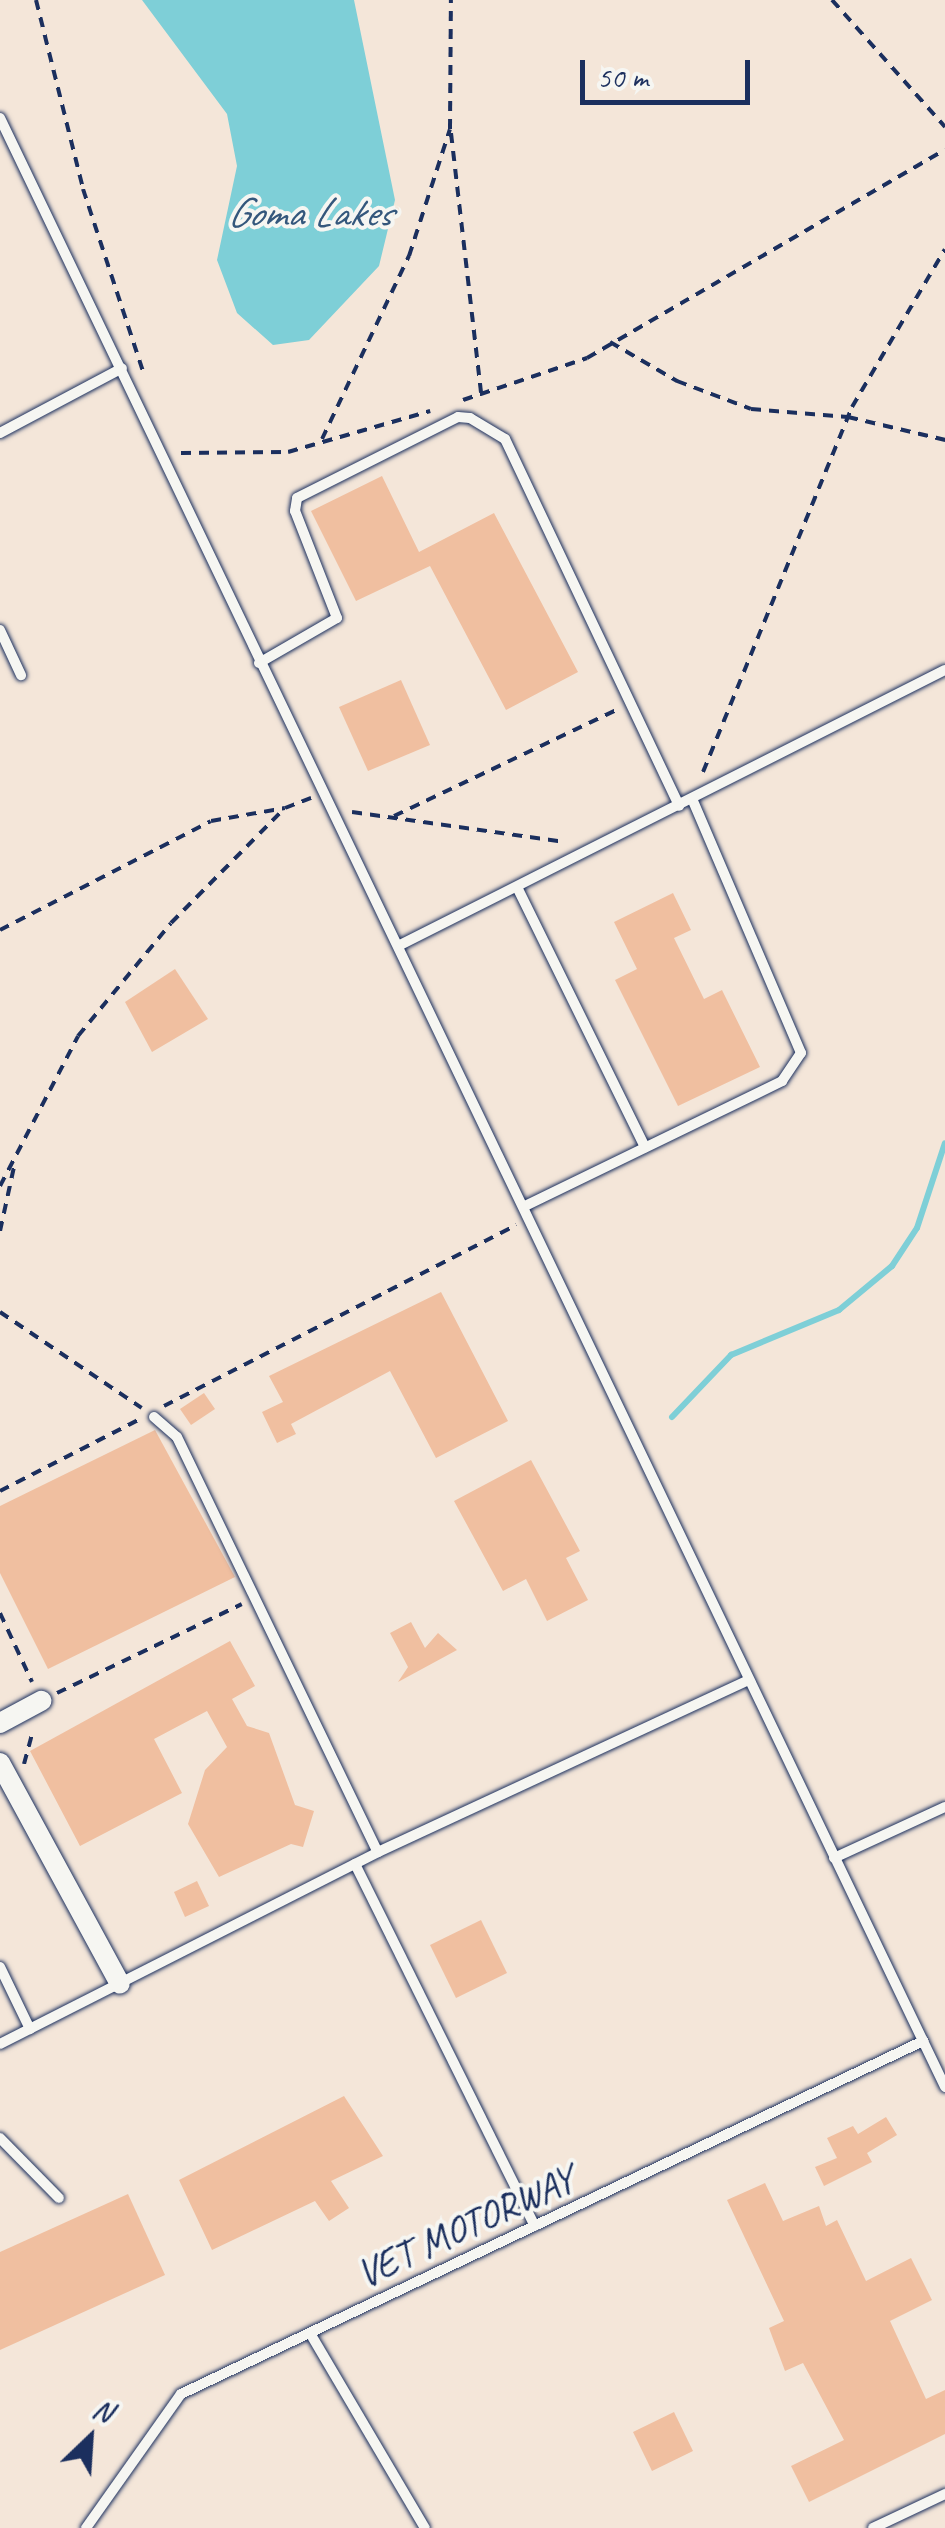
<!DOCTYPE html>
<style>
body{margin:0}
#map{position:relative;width:945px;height:2528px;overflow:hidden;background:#f6f6f2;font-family:Caveat,sans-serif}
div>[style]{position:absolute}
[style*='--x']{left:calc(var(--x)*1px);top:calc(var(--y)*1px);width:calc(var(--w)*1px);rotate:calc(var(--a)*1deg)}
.built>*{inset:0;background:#f4e6d9}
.water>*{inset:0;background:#7ecfd7}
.stream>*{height:6px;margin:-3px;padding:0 3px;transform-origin:3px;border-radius:3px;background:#7ecfd7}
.building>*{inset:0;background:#f0bfa0}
.path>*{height:4px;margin-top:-2px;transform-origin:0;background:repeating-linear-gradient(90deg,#1b2f5e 0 10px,transparent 0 18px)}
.roads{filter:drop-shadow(0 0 2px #1b2f5e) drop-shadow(0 0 2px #1b2f5e)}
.service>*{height:10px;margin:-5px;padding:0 5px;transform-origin:5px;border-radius:5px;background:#f6f6f2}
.minor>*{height:20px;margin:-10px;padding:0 10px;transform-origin:10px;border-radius:10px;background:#f6f6f2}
span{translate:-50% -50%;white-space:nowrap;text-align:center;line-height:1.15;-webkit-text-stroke:8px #f6f6f2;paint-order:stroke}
.street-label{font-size:40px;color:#1b2f5e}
.water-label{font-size:42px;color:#34577c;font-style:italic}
.north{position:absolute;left:40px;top:2388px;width:100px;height:100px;-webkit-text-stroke:8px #f6f6f2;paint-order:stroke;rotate:25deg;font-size:28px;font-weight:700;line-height:40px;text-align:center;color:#1b2f5e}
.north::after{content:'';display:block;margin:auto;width:35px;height:45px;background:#1b2f5e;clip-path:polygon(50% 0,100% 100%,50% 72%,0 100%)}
.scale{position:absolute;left:580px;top:60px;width:170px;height:45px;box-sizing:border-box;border:5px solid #1b2f5e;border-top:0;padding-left:12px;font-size:30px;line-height:35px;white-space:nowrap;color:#1b2f5e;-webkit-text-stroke:8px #f6f6f2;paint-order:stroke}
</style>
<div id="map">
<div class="built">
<i style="clip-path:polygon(0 0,945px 0,945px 2528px,0 2528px)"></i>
</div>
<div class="water">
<i style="clip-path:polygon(142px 0,354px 0,395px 200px,379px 266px,309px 340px,273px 345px,237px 313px,217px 260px,237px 166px,227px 114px)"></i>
</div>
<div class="stream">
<i style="--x:672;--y:1417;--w:86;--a:-46.4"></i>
<i style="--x:731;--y:1355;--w:117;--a:-22.6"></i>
<i style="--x:839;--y:1310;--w:69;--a:-39.7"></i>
<i style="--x:892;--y:1266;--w:45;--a:-56.7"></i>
<i style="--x:917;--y:1228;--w:89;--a:-71.8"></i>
</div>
<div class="building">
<i style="clip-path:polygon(382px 476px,419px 552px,494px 513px,578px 672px,506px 710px,430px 566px,356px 601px,311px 511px)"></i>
<i style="clip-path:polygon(401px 680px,430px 745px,368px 771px,339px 707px)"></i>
<i style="clip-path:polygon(673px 893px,691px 930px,674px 938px,704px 999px,722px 990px,760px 1067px,678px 1106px,615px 980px,637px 969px,614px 922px)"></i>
<i style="clip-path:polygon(175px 969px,208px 1019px,152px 1052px,125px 1002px)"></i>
<i style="clip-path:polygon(441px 1292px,508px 1421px,436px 1458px,390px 1371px,291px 1424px,296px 1434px,277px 1443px,262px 1412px,283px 1402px,269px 1376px)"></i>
<i style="clip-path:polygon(204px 1393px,215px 1409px,191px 1425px,180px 1409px)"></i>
<i style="clip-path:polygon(155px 1430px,235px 1577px,48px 1669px,0 1573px,0 1506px)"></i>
<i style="clip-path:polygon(531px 1460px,580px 1551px,566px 1558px,588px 1600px,547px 1621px,526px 1579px,503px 1591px,454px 1501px)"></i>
<i style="clip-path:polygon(411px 1622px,425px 1648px,438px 1633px,457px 1650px,398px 1682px,408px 1667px,390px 1633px)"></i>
<i style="clip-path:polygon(230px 1641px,255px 1686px,232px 1699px,247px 1726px,269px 1733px,295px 1805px,314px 1811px,303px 1847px,291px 1844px,219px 1877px,188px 1824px,205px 1770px,227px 1747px,207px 1711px,154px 1739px,182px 1793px,80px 1846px,30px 1751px)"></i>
<i style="clip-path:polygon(197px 1881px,209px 1906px,185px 1917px,174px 1892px)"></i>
<i style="clip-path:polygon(481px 1920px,507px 1973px,456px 1998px,430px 1945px)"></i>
<i style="clip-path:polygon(344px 2096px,383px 2156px,331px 2181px,349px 2208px,329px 2221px,315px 2201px,212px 2250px,179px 2180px)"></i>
<i style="clip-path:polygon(886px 2117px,897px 2135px,867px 2153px,872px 2162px,824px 2186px,815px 2167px,837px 2158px,827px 2138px,853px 2126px,858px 2134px)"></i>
<i style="clip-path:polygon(765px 2183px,783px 2221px,819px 2206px,826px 2226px,837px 2220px,866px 2281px,911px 2258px,932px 2300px,890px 2321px,926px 2399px,945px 2390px,945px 2434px,809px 2502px,791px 2466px,844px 2440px,803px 2363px,785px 2371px,769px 2328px,784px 2321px,727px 2200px)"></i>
<i style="clip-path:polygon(128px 2194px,165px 2275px,0 2350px,0 2252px)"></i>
<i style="clip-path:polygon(674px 2412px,693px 2451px,652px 2471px,633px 2432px)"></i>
</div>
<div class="path">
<i style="--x:36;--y:0;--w:195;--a:76"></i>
<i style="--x:83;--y:189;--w:195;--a:71.8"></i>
<i style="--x:832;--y:0;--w:170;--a:48.3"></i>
<i style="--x:451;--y:133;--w:261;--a:83.4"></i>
<i style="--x:610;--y:342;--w:78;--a:30.2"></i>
<i style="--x:677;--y:381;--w:79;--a:20.7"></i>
<i style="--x:751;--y:409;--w:97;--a:4.7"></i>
<i style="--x:848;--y:417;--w:100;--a:13.3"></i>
<i style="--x:463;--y:400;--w:131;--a:-18.7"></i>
<i style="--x:587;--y:358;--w:414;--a:-30.2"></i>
<i style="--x:322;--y:439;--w:203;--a:-64.6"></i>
<i style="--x:409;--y:256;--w:133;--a:-72.1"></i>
<i style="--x:450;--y:129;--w:129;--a:-89.6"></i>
<i style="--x:181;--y:453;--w:107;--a:-0.5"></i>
<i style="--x:288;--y:452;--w:148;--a:-16.1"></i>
<i style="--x:703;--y:772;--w:394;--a:-67.8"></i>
<i style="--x:852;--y:407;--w:183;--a:-59.5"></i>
<i style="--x:352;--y:812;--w:215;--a:8"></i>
<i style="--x:394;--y:816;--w:246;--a:-25.5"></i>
<i style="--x:0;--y:930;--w:237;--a:-27.3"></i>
<i style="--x:211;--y:821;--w:75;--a:-10"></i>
<i style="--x:0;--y:1186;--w:169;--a:-62.5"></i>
<i style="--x:78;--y:1036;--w:146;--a:-50.5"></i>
<i style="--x:171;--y:923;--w:162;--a:-45.3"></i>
<i style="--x:285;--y:808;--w:28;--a:-21"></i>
<i style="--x:0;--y:1231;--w:66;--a:-77.7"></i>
<i style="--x:0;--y:1312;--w:171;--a:34.1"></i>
<i style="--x:164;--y:1406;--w:396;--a:-27.2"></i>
<i style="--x:0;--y:1491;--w:155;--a:-27.2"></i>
<i style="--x:0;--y:1613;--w:76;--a:65.1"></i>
<i style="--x:57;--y:1693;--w:205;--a:-25.7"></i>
<i style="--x:24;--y:1764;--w:35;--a:-75"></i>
</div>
<div class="roads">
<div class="service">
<i style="--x:0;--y:118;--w:2184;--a:64.36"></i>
<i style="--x:0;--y:433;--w:138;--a:-28"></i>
<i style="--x:0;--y:630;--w:50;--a:65"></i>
<i style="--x:259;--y:663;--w:90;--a:-30"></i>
<i style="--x:337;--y:618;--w:115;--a:-111.4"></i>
<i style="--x:295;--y:511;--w:13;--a:-81"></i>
<i style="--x:297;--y:498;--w:180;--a:-26.7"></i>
<i style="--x:458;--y:417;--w:12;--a:5"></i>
<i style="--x:470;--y:418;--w:41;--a:31"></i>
<i style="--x:505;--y:439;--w:406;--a:64.6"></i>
<i style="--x:517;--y:887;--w:290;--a:63.8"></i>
<i style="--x:402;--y:944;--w:608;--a:-26.78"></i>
<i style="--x:525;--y:1206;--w:286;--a:-25.9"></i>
<i style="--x:782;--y:1081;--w:34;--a:-56"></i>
<i style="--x:801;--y:1053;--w:276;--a:-113.2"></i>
<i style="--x:154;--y:1417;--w:30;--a:41"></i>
<i style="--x:177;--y:1437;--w:461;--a:64.2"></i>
<i style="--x:834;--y:1858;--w:122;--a:-24.7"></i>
<i style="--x:355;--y:1864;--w:404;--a:63.6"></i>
<i style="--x:0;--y:1967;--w:69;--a:64.2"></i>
<i style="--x:0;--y:2044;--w:424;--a:-26.9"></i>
<i style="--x:378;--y:1852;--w:409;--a:-24.9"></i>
<i style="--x:0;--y:2138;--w:84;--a:45.5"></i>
<i style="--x:310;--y:2333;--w:226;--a:59.5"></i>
<i style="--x:86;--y:2528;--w:164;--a:-54.7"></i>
<i style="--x:181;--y:2394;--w:822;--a:-25.44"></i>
<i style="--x:873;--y:2528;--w:80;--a:-25.3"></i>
</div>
<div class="minor">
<i style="--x:0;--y:1723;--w:47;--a:-28.2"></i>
<i style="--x:0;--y:1763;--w:251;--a:61.5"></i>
</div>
</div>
<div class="street-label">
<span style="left:465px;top:2226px;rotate:-25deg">VET MOTORWAY</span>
</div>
<div class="water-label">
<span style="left:309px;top:213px">Goma Lakes</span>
</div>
<div class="north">N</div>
<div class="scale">50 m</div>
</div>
